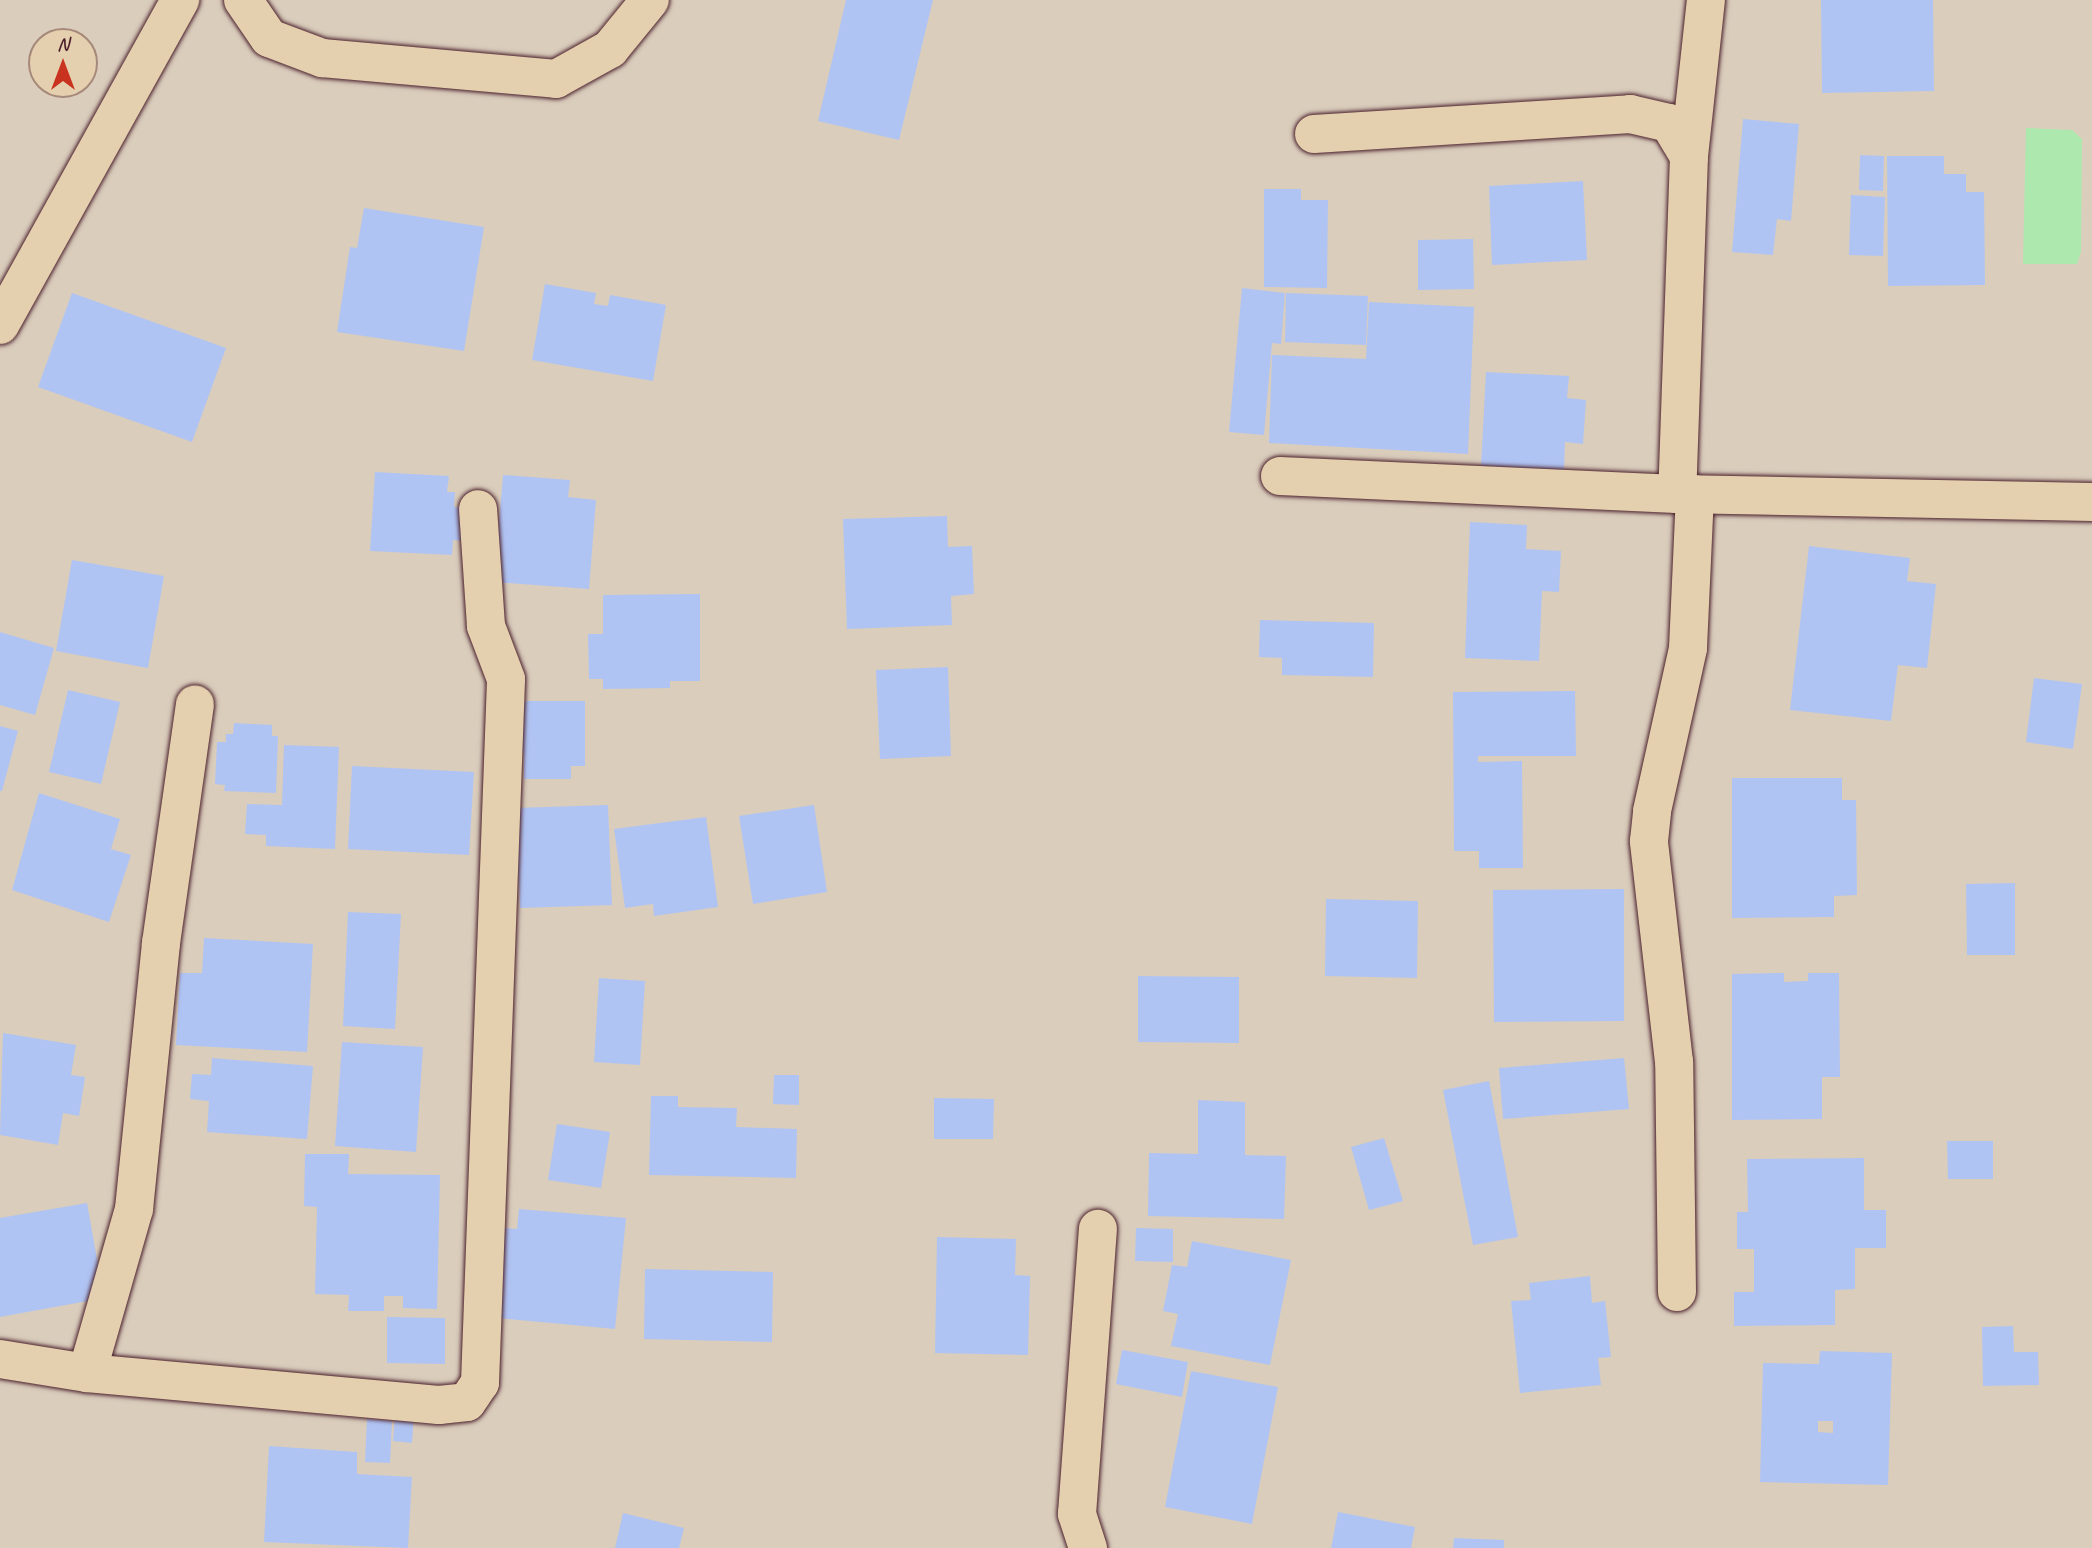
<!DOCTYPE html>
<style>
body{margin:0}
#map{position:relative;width:2092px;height:1548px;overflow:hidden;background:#dacdbc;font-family:Caveat,sans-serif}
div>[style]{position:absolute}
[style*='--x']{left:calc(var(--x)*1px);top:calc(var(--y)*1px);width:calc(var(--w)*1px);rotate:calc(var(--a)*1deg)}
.green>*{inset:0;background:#ade9ae}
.building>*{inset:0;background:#b0c4f3}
.roads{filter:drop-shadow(0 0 2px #4a1f2b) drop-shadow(0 0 2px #4a1f2b)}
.minor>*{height:38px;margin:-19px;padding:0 19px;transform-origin:19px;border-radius:19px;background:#e4cfae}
span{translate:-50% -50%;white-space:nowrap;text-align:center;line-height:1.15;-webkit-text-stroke:5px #e4cfae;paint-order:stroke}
.north{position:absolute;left:28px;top:28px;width:70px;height:70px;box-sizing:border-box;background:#e4cfae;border:2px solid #a6897a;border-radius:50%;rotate:0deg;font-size:19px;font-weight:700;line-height:28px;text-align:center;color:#4a1f2b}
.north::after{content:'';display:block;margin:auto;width:24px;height:32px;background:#c8321e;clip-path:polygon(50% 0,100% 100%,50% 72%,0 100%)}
</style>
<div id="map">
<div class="green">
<i style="clip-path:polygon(2026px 128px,2072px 130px,2082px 139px,2081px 252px,2077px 264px,2023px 264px)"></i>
</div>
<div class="building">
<i style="clip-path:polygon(846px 0,933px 0,899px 140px,818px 121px)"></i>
<i style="clip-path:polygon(1821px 0,1933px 0,1934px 91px,1822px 93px)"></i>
<i style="clip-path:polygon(1743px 119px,1799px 124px,1791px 221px,1777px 219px,1773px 255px,1732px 252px)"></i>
<i style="clip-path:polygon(1860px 155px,1884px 156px,1883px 191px,1859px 190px)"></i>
<i style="clip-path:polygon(1887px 156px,1944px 156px,1944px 174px,1966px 174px,1966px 192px,1984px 192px,1985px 285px,1888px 286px)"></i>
<i style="clip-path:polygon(1583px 181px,1587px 260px,1492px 265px,1489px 186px)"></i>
<i style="clip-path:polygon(1264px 189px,1301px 189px,1301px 200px,1328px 200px,1327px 288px,1264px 287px)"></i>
<i style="clip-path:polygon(1851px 195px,1885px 197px,1883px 256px,1849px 255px)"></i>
<i style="clip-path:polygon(364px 208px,484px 227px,464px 351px,337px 332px,350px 247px,357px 248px)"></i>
<i style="clip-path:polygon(1473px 239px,1474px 289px,1418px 290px,1418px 240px)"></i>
<i style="clip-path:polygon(545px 284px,596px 293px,594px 304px,608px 306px,610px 295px,666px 305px,653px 381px,532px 360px)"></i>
<i style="clip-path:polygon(1242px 288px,1285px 293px,1281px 344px,1272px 343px,1264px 435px,1229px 432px)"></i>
<i style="clip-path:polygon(72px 293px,226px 348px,192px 442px,38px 387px)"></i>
<i style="clip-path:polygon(1286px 293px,1368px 296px,1366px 345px,1285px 342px)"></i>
<i style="clip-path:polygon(1369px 302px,1474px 307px,1468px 454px,1269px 443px,1272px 355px,1366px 359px)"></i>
<i style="clip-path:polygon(1486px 372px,1569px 376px,1567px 398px,1586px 400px,1583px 444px,1565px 442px,1564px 470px,1481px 466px)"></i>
<i style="clip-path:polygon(375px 472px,449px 476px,447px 492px,455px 492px,454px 507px,466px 508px,464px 541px,453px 540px,452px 555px,370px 551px)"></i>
<i style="clip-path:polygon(503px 475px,570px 480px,568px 497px,596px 500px,589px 589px,494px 582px)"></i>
<i style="clip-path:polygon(947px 516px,948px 547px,972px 546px,974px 594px,951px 596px,952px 625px,847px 629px,843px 519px)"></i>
<i style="clip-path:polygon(1470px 522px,1527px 525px,1526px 549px,1561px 551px,1559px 592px,1542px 591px,1539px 661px,1465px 658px)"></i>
<i style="clip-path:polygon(1809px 546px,1910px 558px,1907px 581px,1936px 584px,1927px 668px,1898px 665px,1891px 721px,1790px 710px)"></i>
<i style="clip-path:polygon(72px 560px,164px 576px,148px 668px,56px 651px)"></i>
<i style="clip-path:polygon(700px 594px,700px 681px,670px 681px,670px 688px,603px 689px,603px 679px,589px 679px,588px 634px,603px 634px,603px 595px)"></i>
<i style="clip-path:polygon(1260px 620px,1374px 623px,1373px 677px,1282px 675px,1282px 658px,1259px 657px)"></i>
<i style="clip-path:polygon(0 632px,54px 648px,35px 715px,0 705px)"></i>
<i style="clip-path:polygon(948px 667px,951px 756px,880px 759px,876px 670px)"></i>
<i style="clip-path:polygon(2034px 678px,2082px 684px,2073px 749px,2026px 742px)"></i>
<i style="clip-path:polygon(68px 690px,120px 702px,101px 784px,49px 772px)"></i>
<i style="clip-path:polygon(1575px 691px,1576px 756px,1478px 756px,1478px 762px,1522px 761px,1523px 868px,1479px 868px,1479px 851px,1454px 851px,1453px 692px)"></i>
<i style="clip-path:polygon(522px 701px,585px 701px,585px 766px,571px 766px,571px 779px,524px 779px,524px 753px,516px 753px)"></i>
<i style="clip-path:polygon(234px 723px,272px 725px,272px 736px,278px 736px,276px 793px,224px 791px,225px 785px,215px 784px,217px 742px,226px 742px,226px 734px,233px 734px)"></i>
<i style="clip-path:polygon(0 726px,18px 731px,2px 791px,0 791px)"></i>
<i style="clip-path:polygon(284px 745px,339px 747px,335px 849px,266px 846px,266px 835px,245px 834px,247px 804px,282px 805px)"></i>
<i style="clip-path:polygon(352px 766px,474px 772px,469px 855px,348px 849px)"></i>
<i style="clip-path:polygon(1732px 778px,1842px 778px,1842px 800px,1856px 800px,1857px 895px,1834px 896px,1834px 917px,1732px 918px)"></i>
<i style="clip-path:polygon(39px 793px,120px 819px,111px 849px,131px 855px,109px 922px,12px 890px)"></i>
<i style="clip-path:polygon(608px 805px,612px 905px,520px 908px,516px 808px)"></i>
<i style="clip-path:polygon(814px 805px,827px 892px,753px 904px,739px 816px)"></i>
<i style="clip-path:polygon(706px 817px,718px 907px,654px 916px,653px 904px,625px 908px,614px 829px)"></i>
<i style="clip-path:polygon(2015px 883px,2015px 955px,1967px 955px,1966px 884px)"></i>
<i style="clip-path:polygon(1624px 889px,1624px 1021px,1494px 1022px,1493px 890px)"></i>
<i style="clip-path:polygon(1326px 899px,1418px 901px,1417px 978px,1325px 976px)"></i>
<i style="clip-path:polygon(348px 912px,401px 914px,395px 1029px,343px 1026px)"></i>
<i style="clip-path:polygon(204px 938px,313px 944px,307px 1052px,176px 1045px,180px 973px,202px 973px)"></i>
<i style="clip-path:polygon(1784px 973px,1784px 982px,1808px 981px,1808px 973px,1839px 973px,1840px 1077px,1822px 1077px,1822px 1119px,1732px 1120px,1732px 974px)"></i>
<i style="clip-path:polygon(1138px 976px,1239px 977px,1239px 1043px,1138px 1042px)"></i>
<i style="clip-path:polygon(599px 978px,645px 981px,640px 1065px,594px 1062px)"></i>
<i style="clip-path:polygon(3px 1033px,76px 1045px,71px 1075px,85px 1077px,79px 1116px,63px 1113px,58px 1145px,0 1135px)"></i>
<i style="clip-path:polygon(342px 1042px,423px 1047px,416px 1152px,335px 1146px)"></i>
<i style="clip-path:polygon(212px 1058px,313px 1066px,307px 1139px,207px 1132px,209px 1101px,190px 1099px,192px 1074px,211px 1075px)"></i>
<i style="clip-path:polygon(1624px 1058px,1629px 1109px,1503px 1119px,1499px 1068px)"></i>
<i style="clip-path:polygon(774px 1075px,799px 1075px,799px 1105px,773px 1104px)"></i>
<i style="clip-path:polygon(1489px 1081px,1518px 1237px,1473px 1245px,1443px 1090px)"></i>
<i style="clip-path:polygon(651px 1096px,678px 1096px,678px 1107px,737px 1108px,736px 1127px,797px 1129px,796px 1178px,649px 1175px)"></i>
<i style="clip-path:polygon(934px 1098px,994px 1099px,993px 1139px,934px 1139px)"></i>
<i style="clip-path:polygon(1198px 1100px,1245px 1102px,1245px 1155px,1286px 1156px,1284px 1219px,1148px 1216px,1149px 1153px,1198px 1154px)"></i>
<i style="clip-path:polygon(557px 1124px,610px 1132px,601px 1188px,548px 1180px)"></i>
<i style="clip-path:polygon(1384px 1138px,1403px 1201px,1369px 1210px,1351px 1147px)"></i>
<i style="clip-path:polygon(1947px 1141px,1993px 1141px,1993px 1179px,1948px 1179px)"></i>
<i style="clip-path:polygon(305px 1154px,349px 1154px,348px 1174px,440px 1175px,437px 1309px,403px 1308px,403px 1296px,384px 1296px,384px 1311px,348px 1311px,349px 1295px,315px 1294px,317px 1207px,304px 1206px)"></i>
<i style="clip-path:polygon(1864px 1158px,1864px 1210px,1886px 1210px,1886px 1248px,1855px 1248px,1855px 1289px,1835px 1290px,1835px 1325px,1734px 1326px,1734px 1292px,1754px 1292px,1754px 1249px,1737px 1249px,1737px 1212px,1748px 1212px,1747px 1159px)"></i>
<i style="clip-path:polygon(87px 1203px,104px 1298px,0 1317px,0 1218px)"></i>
<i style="clip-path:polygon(519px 1209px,626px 1218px,615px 1329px,497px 1318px,505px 1228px,517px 1229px)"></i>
<i style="clip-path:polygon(1136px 1228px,1173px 1229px,1173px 1262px,1135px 1261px)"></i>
<i style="clip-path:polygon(937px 1237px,1016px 1239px,1015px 1275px,1030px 1276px,1028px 1355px,935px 1353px)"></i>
<i style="clip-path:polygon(1192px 1241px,1291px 1260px,1270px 1365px,1171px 1346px,1178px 1314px,1163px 1311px,1172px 1265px,1187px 1267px)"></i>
<i style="clip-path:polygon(645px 1269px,773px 1272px,772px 1342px,644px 1339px)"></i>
<i style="clip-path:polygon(1590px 1276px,1592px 1303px,1605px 1301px,1611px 1357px,1598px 1358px,1601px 1385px,1520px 1393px,1511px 1301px,1531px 1300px,1529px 1283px)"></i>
<i style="clip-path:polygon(387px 1317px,445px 1318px,445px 1364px,387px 1363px)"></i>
<i style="clip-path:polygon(2013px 1326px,2014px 1352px,2038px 1352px,2039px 1385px,1983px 1386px,1982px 1327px)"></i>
<i style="clip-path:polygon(1122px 1350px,1188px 1362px,1182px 1397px,1116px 1384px)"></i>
<i style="clip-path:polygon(evenodd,1820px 1351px,1892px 1353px,1888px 1485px,1760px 1482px,1763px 1363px,1819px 1364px,1820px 1351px,1818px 1421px,1833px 1421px,1833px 1433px,1818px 1432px,1818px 1421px)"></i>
<i style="clip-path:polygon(1191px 1371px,1278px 1387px,1252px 1524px,1165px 1507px)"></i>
<i style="clip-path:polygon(395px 1413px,414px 1413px,412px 1443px,393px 1441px)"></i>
<i style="clip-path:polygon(367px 1419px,392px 1421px,390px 1463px,365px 1462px)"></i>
<i style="clip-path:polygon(269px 1446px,357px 1452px,357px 1474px,412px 1477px,408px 1548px,264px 1542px)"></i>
<i style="clip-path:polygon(1338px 1512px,1415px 1527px,1411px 1548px,1331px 1548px)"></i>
<i style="clip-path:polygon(623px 1513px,684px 1528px,679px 1548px,615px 1548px)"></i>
<i style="clip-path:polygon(1454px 1538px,1504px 1540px,1504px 1548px,1453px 1548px)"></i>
</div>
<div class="roads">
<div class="minor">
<i style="--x:243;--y:0;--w:46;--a:55.6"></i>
<i style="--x:269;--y:38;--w:57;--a:20.7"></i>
<i style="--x:322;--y:58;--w:235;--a:5.1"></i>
<i style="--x:556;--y:79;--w:62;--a:-29.1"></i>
<i style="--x:610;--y:49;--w:63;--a:-50.8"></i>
<i style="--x:1314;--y:134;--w:317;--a:-3.6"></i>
<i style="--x:1630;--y:114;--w:40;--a:13"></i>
<i style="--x:1669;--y:123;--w:39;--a:59"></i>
<i style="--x:1689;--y:156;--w:338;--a:92"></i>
<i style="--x:1689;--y:156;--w:157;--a:-83.8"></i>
<i style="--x:0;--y:325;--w:372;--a:-61"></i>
<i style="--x:1280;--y:476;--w:397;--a:2.6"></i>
<i style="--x:1677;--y:494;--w:415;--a:1.1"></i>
<i style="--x:1677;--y:1292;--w:230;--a:-90.7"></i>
<i style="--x:1674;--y:1062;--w:222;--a:-96.5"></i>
<i style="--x:1649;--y:841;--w:30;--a:-84"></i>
<i style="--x:1652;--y:811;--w:167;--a:-77.5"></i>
<i style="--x:1688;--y:648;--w:154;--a:-87.4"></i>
<i style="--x:0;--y:1359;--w:88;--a:9.1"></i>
<i style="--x:87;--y:1373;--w:353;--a:5.2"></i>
<i style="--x:439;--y:1405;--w:28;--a:-6"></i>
<i style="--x:467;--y:1402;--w:23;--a:-56"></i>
<i style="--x:480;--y:1383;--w:704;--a:-87.88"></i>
<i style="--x:506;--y:679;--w:57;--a:-110.7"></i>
<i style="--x:486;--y:626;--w:117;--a:-93.9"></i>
<i style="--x:87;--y:1373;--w:171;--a:-74"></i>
<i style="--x:134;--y:1209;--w:267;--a:-84.2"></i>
<i style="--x:161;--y:943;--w:241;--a:-81.9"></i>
<i style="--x:1088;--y:1548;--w:36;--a:-108"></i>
<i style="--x:1077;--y:1514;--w:286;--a:-85.8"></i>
</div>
</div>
<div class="north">N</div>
</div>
